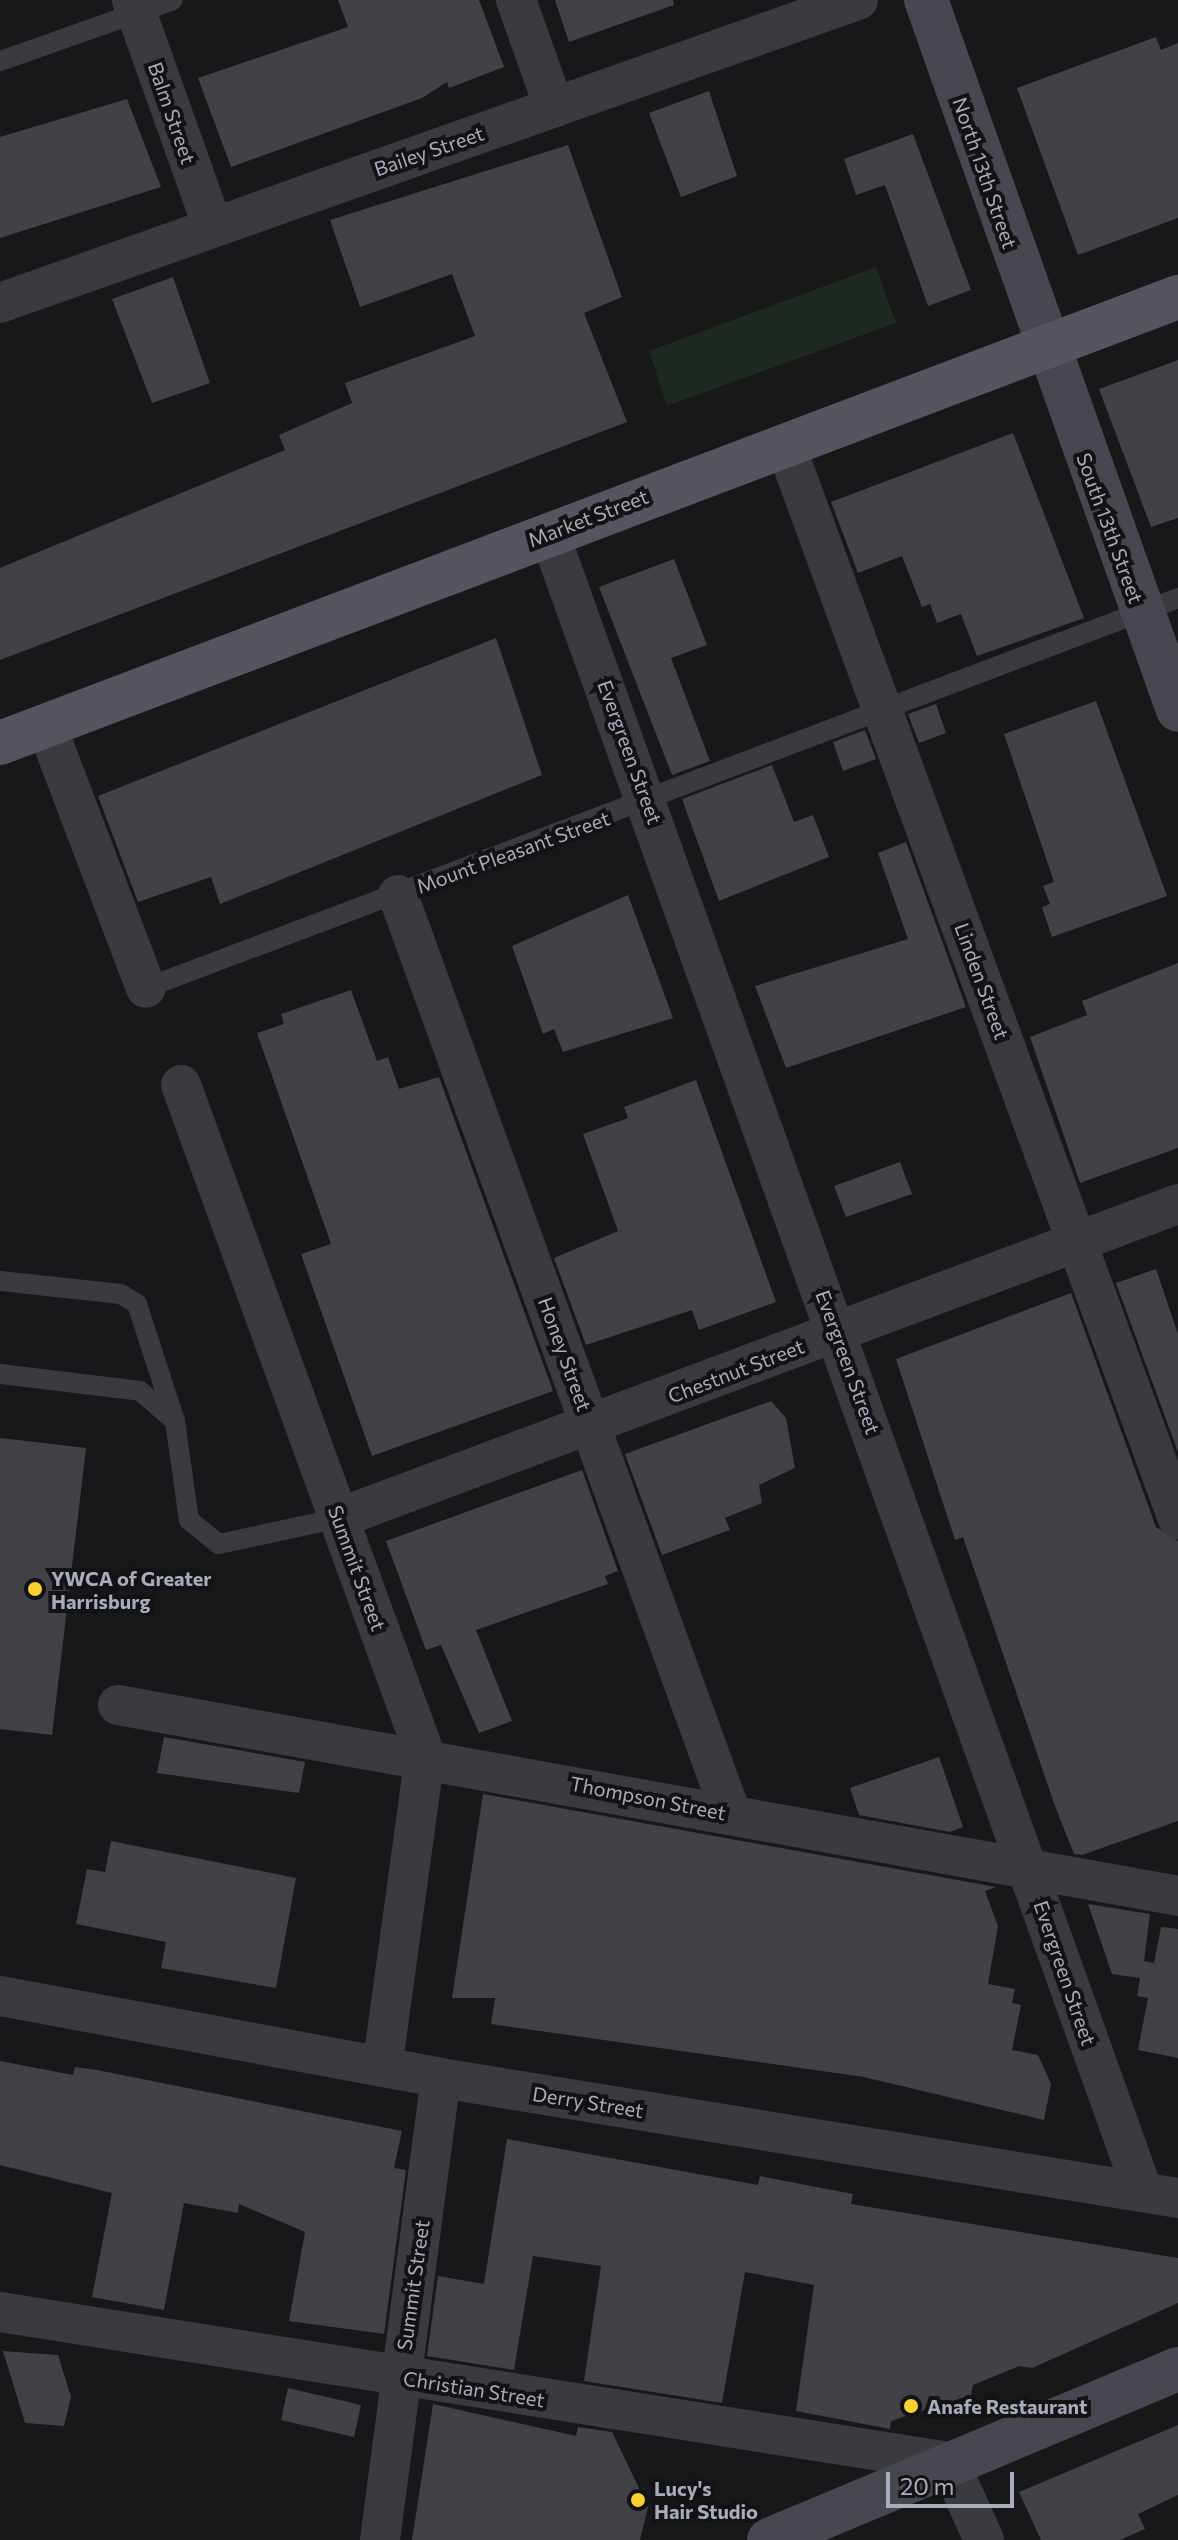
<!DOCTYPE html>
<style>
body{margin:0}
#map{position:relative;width:1178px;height:2540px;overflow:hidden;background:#18171a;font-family:Commissioner,sans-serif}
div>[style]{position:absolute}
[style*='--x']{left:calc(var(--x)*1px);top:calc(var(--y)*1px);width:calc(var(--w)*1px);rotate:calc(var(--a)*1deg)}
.green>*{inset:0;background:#1f2821}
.building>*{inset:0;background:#424147}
.lane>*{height:20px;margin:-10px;padding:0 10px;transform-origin:10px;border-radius:10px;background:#3a3a41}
.street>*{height:40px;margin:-20px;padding:0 20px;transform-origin:20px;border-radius:20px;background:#3a3a41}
.secondary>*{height:44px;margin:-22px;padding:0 22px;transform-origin:22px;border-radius:22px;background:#46474f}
.primary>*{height:44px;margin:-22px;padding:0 22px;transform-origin:22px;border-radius:22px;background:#54555e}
.dots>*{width:22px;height:22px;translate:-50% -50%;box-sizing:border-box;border:4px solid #131215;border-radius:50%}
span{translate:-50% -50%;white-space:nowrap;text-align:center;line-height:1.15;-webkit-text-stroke:8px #131215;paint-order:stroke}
.street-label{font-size:20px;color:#a9acba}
.poi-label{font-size:20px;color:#a9acba;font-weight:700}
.left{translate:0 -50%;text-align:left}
.scale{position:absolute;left:886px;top:2472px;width:128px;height:36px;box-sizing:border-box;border:4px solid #a9acba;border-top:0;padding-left:10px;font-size:24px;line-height:28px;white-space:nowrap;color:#a9acba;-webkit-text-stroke:6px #131215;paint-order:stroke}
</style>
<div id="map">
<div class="green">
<i style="clip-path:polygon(876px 267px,896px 323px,667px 406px,649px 351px)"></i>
</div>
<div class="building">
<i style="clip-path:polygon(338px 0,479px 0,504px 67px,449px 88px,447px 82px,422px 98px,231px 167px,198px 78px,348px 27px)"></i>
<i style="clip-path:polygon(555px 0,673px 0,674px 5px,569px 42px)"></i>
<i style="clip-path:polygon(1156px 37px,1161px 50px,1178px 43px,1178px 218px,1078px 255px,1017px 88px)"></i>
<i style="clip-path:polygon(709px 91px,737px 176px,681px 197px,649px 113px)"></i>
<i style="clip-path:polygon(127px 99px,161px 187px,0 238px,0 137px)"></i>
<i style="clip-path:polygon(913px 134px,971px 290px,928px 306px,885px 185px,856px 195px,844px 159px)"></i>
<i style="clip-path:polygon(568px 145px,622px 297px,584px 313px,627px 422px,0 660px,0 568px,285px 450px,279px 435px,352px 403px,345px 383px,475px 336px,452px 274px,360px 307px,330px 220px)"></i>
<i style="clip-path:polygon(173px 277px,210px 383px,152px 403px,112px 299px)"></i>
<i style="clip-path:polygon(1178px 360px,1178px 518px,1151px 527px,1099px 389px)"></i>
<i style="clip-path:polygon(1013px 433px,1084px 618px,977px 656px,961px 614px,937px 623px,930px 604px,922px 607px,902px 556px,858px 573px,831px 502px)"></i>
<i style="clip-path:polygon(674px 559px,707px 645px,671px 658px,710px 761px,672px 775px,599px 587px)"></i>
<i style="clip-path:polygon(496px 638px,542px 775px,220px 904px,211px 877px,138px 902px,98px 796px)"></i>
<i style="clip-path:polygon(1096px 701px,1167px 896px,1052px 937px,1042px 907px,1050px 904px,1043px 886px,1054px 882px,1004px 734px)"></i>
<i style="clip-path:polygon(936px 704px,946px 733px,919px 743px,908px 714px)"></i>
<i style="clip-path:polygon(865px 730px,876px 759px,843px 771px,833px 742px)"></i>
<i style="clip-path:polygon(772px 765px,794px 822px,813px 815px,829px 857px,719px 901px,682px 799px)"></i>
<i style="clip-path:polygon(906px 842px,966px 1007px,786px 1068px,755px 986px,908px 939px,878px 853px)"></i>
<i style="clip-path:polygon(628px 895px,673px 1018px,563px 1052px,554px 1029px,543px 1034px,512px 946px)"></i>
<i style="clip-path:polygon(1178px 963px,1178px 1148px,1080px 1183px,1030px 1037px,1087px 1015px,1082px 1001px)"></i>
<i style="clip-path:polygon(351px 990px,377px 1061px,388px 1057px,399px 1089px,439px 1077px,553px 1391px,372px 1456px,301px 1254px,331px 1244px,257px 1033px,284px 1024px,281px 1014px)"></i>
<i style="clip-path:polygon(696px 1080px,776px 1302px,699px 1330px,692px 1310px,586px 1345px,554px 1258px,618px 1231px,583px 1134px,628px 1118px,624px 1107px)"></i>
<i style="clip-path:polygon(900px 1162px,912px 1194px,846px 1217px,834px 1186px)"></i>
<i style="clip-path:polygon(1156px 1269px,1178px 1334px,1178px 1452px,1116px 1283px)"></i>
<i style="clip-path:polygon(1071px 1293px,1156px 1527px,1178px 1541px,1178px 1821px,1082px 1855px,1074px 1854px,1055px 1806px,963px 1537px,955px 1540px,896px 1359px)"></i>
<i style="clip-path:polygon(771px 1401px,786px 1418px,795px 1468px,759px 1485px,762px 1503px,725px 1518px,730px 1530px,662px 1555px,625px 1454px)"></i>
<i style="clip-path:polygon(0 1438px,86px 1448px,52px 1735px,0 1729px)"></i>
<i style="clip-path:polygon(582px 1470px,618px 1571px,605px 1576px,608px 1584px,476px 1630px,512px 1721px,479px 1733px,441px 1645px,426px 1650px,386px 1541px)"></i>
<i style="clip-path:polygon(164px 1737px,305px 1762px,299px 1793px,157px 1773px)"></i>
<i style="clip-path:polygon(939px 1757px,963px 1827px,950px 1832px,859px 1815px,850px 1788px)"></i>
<i style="clip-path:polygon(483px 1794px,996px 1887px,985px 1891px,998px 1926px,988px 1984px,1015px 1989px,1012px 2003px,1021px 2005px,1012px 2050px,1038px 2055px,1051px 2084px,1044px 2120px,864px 2077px,491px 2024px,495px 1998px,452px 1998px)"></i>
<i style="clip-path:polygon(111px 1841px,296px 1878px,276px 1988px,161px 1968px,166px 1942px,76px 1924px,87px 1869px,105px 1872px)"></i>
<i style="clip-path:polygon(1088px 1904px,1150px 1914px,1144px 1961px,1154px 1963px,1161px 1927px,1178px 1929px,1178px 2058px,1138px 2050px,1148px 1998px,1137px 1996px,1140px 1978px,1112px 1974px)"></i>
<i style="clip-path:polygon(0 2061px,73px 2075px,75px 2067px,97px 2070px,402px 2131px,394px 2168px,406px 2170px,384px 2334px,289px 2321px,305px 2232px,239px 2204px,238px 2213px,184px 2203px,164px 2310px,92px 2297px,112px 2193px,0 2165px)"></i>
<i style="clip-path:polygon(507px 2139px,758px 2185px,760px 2176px,853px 2194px,851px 2204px,1178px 2258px,1178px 2303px,1032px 2368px,1019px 2366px,973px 2385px,971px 2395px,891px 2421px,890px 2429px,796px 2411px,814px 2285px,745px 2272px,722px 2403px,584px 2381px,601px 2266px,533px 2256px,514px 2370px,427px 2356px,438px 2276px,484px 2284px)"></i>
<i style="clip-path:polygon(3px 2351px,58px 2355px,71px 2397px,64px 2426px,25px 2423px)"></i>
<i style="clip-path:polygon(288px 2388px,361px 2405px,354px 2437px,281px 2420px)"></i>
<i style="clip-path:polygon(433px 2404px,576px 2436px,578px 2427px,612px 2432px,648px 2507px,640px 2540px,412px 2540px)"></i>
<i style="clip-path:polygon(1178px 2425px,1178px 2495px,1138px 2514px,1145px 2529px,1120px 2540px,1041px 2540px,1019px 2492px)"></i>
</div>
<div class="lane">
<i style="--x:0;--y:61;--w:183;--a:-19.4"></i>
<i style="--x:146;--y:988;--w:1103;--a:-20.7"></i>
<i style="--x:0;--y:1281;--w:122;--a:6.1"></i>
<i style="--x:121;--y:1294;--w:19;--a:32"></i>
<i style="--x:137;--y:1304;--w:123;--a:72"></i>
<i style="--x:0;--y:1374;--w:141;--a:6.9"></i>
<i style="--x:140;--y:1391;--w:46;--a:40.6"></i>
<i style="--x:175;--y:1421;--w:100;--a:82"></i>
<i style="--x:189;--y:1520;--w:38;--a:39"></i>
<i style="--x:219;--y:1544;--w:123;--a:-12.2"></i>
</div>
<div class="street">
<i style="--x:132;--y:0;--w:239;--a:70.4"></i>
<i style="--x:516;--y:0;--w:114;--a:70.4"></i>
<i style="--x:0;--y:303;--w:910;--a:-19.45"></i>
<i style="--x:785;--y:444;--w:1145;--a:69.92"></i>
<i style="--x:549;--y:533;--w:1762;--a:70.3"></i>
<i style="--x:46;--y:725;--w:281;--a:69.2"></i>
<i style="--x:398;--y:895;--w:977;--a:70.08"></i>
<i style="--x:181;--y:1085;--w:713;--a:69.99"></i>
<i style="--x:425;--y:1755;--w:315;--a:97.8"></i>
<i style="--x:339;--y:1518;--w:896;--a:-20.52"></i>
<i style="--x:118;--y:1705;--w:1077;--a:10.21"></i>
<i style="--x:0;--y:1996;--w:449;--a:10.5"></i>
<i style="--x:441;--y:2078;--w:747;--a:9.25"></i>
<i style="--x:0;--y:2312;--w:961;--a:8.98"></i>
<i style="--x:949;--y:2462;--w:85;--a:65.8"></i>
<i style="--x:380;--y:2540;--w:466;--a:-82.5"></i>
</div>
<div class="secondary">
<i style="--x:926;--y:0;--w:753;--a:70.46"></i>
<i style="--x:769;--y:2540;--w:443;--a:-22.7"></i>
</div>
<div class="primary">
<i style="--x:0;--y:743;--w:1260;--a:-20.74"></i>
</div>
<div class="dots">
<i style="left:35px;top:1589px;background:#fad12f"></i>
<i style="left:911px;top:2406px;background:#fad12f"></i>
<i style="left:638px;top:2500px;background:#fad12f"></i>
</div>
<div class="street-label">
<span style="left:172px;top:113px;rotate:71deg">Balm Street</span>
<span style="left:429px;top:151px;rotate:-19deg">Bailey Street</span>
<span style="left:985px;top:173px;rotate:71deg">North 13th Street</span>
<span style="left:588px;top:518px;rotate:-21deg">Market Street</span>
<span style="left:1110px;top:528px;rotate:70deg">South 13th Street</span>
<span style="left:630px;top:752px;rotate:70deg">Evergreen Street</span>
<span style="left:513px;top:852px;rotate:-20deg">Mount Pleasant Street</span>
<span style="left:982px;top:981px;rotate:70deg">Linden Street</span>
<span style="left:565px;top:1354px;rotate:70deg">Honey Street</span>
<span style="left:848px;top:1362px;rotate:70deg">Evergreen Street</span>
<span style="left:736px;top:1371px;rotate:-21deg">Chestnut Street</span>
<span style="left:357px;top:1568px;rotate:70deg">Summit Street</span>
<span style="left:648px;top:1798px;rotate:11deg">Thompson Street</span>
<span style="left:1065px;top:1973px;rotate:71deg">Evergreen Street</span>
<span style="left:588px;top:2102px;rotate:9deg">Derry Street</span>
<span style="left:413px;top:2285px;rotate:-82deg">Summit Street</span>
<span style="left:474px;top:2389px;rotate:9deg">Christian Street</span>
</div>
<div class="poi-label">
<span class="left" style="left:51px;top:1590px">YWCA of Greater<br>Harrisburg</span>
<span class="left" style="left:927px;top:2406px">Anafe Restaurant</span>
<span class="left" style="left:654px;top:2500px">Lucy's<br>Hair Studio</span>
</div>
<div class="scale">20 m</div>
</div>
